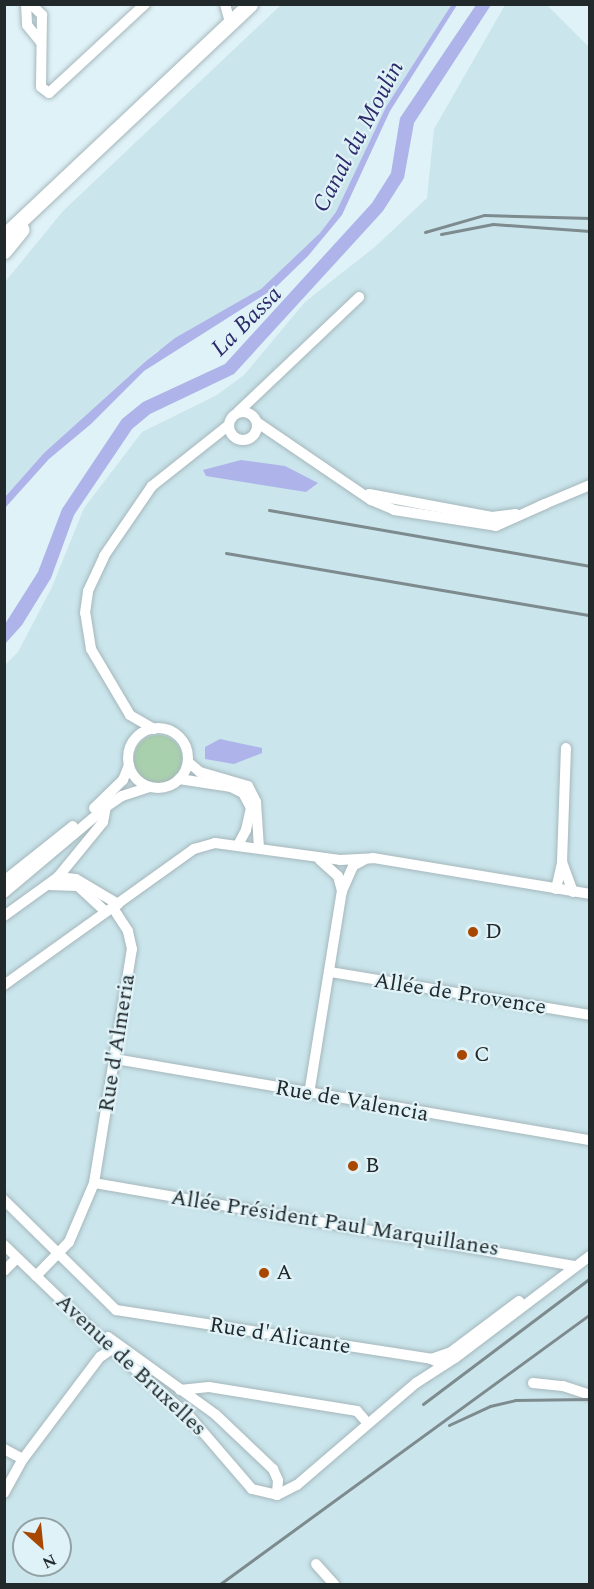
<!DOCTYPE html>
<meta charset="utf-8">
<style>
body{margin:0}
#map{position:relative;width:594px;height:1589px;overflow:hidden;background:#dff2f7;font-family:Spectral,serif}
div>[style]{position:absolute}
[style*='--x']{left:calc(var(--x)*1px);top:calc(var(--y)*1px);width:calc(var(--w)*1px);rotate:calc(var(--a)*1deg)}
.built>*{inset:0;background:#cae5ec}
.green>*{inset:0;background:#a9d0ad}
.round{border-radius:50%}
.water>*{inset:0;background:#aeb3ea}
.roads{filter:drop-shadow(0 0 2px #a5b7bb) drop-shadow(0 0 2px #a5b7bb)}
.minor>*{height:10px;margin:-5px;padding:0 5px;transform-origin:5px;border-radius:5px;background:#fff}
.minor>.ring{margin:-5px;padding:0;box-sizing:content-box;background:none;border:10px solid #fff;border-radius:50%}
.secondary>*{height:15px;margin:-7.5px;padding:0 7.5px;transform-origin:7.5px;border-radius:7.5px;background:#fff}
.rail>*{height:3px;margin:-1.5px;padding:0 1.5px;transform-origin:1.5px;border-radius:1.5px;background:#7e8b8e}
.dots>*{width:16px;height:16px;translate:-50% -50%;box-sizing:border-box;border:3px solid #dff2f7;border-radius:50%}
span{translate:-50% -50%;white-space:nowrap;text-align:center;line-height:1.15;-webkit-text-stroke:4.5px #dff2f7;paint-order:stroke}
.poi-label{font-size:22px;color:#22292b}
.left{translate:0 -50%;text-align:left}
.street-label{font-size:22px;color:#22292b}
.water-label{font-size:24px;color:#2e2b6b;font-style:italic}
.frame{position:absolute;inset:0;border:6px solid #22292b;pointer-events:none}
.north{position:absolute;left:12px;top:1517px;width:60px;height:60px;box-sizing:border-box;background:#dff2f7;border:2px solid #93a2a5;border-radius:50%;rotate:153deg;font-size:16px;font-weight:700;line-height:24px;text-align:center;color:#22292b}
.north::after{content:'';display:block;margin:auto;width:21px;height:27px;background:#a74700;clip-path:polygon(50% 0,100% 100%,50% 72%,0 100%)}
</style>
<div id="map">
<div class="built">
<i style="clip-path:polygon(281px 5px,452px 5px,386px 107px,336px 212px,320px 233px,261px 289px,156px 352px,44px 453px,5px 497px,5px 282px,63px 211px)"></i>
<i style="clip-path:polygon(evenodd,505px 5px,547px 5px,590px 48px,589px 1584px,5px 1584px,5px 665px,18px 652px,52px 587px,84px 508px,142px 432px,217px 395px,244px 375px,305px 302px,376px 246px,427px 198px,434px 129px,505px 5px,24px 1529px,60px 1529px,60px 1565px,24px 1565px,24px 1529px)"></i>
</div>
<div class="green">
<i class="round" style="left:134px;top:735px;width:48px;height:48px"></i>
</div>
<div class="water">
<i style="clip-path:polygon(452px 4px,457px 5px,390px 111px,342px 215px,308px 256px,275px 288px,144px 371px,91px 424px,49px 459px,5px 508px,5px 497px,44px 453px,146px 361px,175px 338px,261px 289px,320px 233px,336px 212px,386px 107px)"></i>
<i style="clip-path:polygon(476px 5px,491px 5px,414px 123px,404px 178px,383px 211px,234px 374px,150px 414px,132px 429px,74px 515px,51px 578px,22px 625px,5px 644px,5px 624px,38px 572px,62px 509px,122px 419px,143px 402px,225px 364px,372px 203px,391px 173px,400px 118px)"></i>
<i style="clip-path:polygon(241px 460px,285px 466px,318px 483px,306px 492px,206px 476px,203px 470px)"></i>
<i style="clip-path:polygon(220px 739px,262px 748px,262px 753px,234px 764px,205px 759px,205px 747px)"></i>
</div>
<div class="roads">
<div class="minor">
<i style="--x:26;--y:4;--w:21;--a:87"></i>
<i style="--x:27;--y:25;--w:21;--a:51"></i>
<i style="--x:31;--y:4;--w:16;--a:45"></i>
<i style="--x:42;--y:15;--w:72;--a:90.8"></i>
<i style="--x:41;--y:87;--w:10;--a:37"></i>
<i style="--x:49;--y:93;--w:131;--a:-42.8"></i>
<i style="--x:225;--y:4;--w:20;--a:75"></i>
<i class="ring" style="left:229px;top:412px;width:18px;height:18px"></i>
<i style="--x:238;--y:412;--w:167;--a:-43.5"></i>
<i style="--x:258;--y:423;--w:137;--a:34.3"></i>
<i style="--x:371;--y:500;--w:25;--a:23"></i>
<i style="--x:394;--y:510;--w:103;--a:8.9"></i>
<i style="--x:496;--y:526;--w:54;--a:-24.2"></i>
<i style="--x:369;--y:494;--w:125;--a:10.6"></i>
<i style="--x:492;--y:517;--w:24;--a:-7"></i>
<i style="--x:540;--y:506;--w:54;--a:-22.8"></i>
<i class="ring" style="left:128px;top:728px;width:50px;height:50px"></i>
<i style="--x:154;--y:729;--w:28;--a:-150"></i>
<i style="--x:130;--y:715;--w:77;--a:-120.6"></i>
<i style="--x:91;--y:649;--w:36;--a:-99"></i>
<i style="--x:85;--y:613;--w:22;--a:-82"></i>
<i style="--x:88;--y:591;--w:38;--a:-65"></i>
<i style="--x:104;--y:556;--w:85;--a:-55.6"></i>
<i style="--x:152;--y:486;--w:98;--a:-38.4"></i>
<i style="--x:188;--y:762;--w:16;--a:40"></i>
<i style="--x:200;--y:772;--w:50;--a:16.3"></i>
<i style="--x:248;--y:786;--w:18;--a:63"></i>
<i style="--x:256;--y:802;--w:46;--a:86.3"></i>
<i style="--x:179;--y:779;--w:53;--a:8.7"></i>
<i style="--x:231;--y:787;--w:13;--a:27"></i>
<i style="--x:243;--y:793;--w:17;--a:62"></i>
<i style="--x:251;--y:808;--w:23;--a:103"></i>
<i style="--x:246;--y:830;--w:17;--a:118"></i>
<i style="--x:94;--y:808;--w:40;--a:-44"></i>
<i style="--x:123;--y:780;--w:16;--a:-68"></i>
<i style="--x:320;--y:860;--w:24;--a:42"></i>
<i style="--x:338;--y:876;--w:16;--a:75"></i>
<i style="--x:342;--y:891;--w:27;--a:-66"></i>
<i style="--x:353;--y:866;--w:13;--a:-29"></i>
<i style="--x:562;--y:862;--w:114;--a:-88"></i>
<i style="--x:58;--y:877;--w:18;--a:6"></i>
<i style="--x:76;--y:879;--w:49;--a:30.8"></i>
<i style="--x:4;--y:881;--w:88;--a:-38.6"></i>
<i style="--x:49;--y:885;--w:29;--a:2"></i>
<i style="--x:78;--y:886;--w:38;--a:43"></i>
<i style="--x:556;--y:889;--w:28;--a:-77"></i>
<i style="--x:562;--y:862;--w:32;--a:70"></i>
<i style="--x:4;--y:893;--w:133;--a:-40.1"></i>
<i style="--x:106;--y:807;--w:19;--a:-35"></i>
<i style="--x:122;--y:796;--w:29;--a:-18"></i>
<i style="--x:4;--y:916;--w:67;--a:-35.8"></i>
<i style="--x:58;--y:877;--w:71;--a:-50.7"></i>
<i style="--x:103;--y:822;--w:15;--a:-79"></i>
<i style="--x:330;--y:972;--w:264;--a:9.4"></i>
<i style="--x:4;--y:985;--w:234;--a:-35.6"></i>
<i style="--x:194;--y:849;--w:22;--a:-16"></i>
<i style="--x:215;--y:843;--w:126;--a:7.7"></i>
<i style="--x:340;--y:860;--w:33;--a:-3"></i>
<i style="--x:373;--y:858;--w:220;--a:9.4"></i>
<i style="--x:115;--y:1059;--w:482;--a:9.7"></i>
<i style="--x:309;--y:1094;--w:206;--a:-80.8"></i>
<i style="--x:94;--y:1183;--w:488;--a:9.8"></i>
<i style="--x:4;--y:1200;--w:157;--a:44.5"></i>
<i style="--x:116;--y:1310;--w:319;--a:8.8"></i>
<i style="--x:431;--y:1359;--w:14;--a:25"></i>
<i style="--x:4;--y:1245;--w:150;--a:43.9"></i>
<i style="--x:112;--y:1349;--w:103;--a:41.1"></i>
<i style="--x:190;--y:1417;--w:95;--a:49.3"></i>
<i style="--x:252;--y:1489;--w:26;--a:13"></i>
<i style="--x:277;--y:1495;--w:22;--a:-27"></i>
<i style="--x:297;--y:1485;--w:157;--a:-40.6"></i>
<i style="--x:416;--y:1383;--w:46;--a:-32.7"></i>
<i style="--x:455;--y:1358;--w:169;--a:-37.1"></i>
<i style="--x:4;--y:1271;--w:18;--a:-45"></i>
<i style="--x:36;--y:1276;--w:47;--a:-45.9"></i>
<i style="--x:69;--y:1242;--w:64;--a:-67"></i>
<i style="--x:94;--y:1183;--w:237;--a:-80.8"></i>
<i style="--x:132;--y:949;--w:18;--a:-103"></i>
<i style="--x:128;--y:931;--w:27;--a:-123"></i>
<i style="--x:108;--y:1337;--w:133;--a:35.8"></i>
<i style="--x:216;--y:1415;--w:79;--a:43.5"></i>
<i style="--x:273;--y:1469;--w:12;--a:66"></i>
<i style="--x:278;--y:1480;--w:15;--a:94"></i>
<i style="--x:431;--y:1359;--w:21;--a:-19"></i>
<i style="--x:451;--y:1352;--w:85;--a:-36.9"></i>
<i style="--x:533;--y:1383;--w:30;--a:6"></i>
<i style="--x:563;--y:1386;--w:28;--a:18"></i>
<i style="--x:180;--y:1390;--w:29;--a:-6"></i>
<i style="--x:209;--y:1387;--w:150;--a:9.2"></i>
<i style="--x:357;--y:1411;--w:11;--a:49"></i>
<i style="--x:4;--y:1449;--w:21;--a:28"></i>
<i style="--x:4;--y:1493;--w:39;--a:-61"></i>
<i style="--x:23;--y:1459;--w:128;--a:-53"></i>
<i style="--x:100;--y:1357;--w:14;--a:-34"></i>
<i style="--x:316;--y:1564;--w:27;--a:48"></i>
</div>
<div class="secondary">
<i style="--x:4;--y:236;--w:338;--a:-43.3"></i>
<i style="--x:4;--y:251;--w:28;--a:-51"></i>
</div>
</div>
<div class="rail">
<i style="--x:425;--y:232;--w:61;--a:-16.1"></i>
<i style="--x:484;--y:215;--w:106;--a:1.6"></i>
<i style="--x:441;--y:234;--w:53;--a:-10.9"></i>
<i style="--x:493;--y:224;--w:97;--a:4.1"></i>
<i style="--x:269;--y:510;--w:326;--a:9.9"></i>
<i style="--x:226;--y:553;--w:369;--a:9.7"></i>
<i style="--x:423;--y:1404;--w:209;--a:-37"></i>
<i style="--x:449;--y:1425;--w:45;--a:-24.9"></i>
<i style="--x:490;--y:1406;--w:26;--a:-13"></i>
<i style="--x:515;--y:1400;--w:75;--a:-0.8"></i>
<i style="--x:220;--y:1584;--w:458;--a:-36.1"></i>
</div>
<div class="dots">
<i style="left:473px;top:932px;background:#a74700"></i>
<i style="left:462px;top:1055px;background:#a74700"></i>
<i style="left:353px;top:1166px;background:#a74700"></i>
<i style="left:264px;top:1273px;background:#a74700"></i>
</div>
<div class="poi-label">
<span class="left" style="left:485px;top:932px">D</span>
<span class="left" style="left:474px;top:1055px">C</span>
<span class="left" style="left:365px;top:1166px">B</span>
<span class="left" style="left:276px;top:1273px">A</span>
</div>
<div class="street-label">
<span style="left:460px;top:994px;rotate:9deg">Allée de Provence</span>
<span style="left:117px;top:1043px;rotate:-81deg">Rue d'Almeria</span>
<span style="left:352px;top:1101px;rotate:10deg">Rue de Valencia</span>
<span style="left:335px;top:1223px;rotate:9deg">Allée Président Paul Marquillanes</span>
<span style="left:280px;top:1336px;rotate:9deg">Rue d'Alicante</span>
<span style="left:131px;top:1365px;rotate:43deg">Avenue de Bruxelles</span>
</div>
<div class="water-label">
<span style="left:359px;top:137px;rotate:-62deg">Canal du Moulin</span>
<span style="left:247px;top:322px;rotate:-45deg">La Bassa</span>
</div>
<div class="frame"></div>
<div class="north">N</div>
</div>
